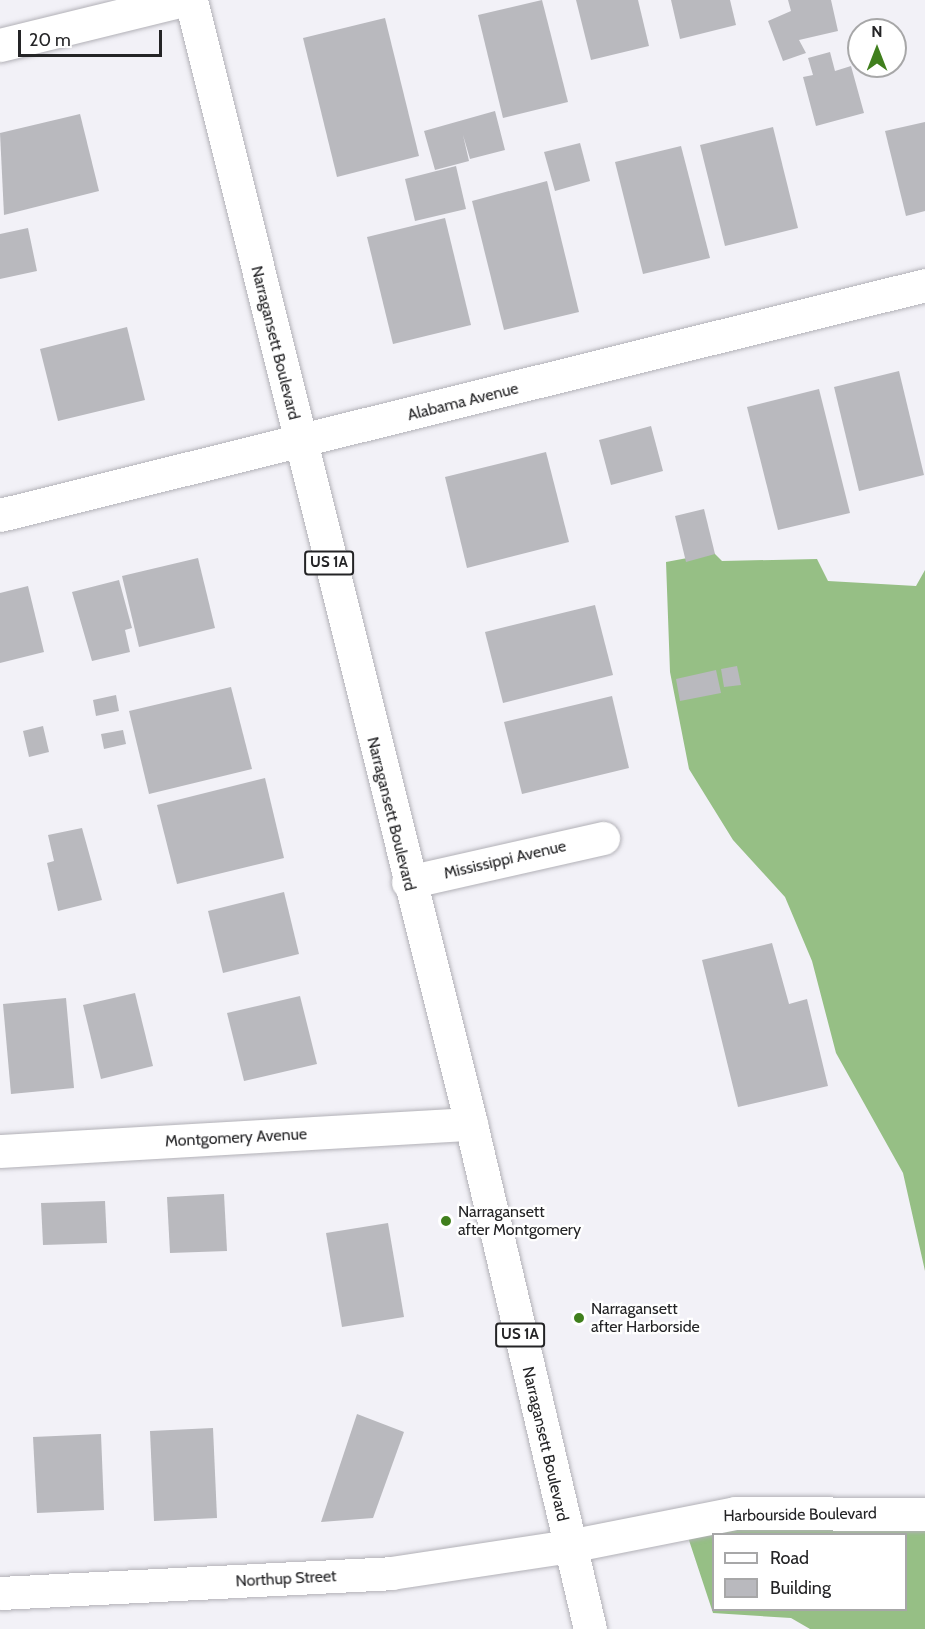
<!DOCTYPE html>
<style>
body{margin:0}
#map{position:relative;width:925px;height:1629px;overflow:hidden;background:#f2f1f7;font-family:Cabin,sans-serif}
div>[style]{position:absolute}
[style*='--x']{left:calc(var(--x)*1px);top:calc(var(--y)*1px);width:calc(var(--w)*1px);rotate:calc(var(--a)*1deg)}
.forest>*{inset:0;background:#96bf85}
.building>*{inset:0;background:#b9b9be}
.roads{filter:drop-shadow(0 0 2px #b2b1b7) drop-shadow(0 0 2px #b2b1b7)}
.street>*{height:33px;margin:-16.5px;padding:0 16.5px;transform-origin:16.5px;border-radius:16.5px;background:#fff}
.secondary>*{height:33px;margin:-16.5px;padding:0 16.5px;transform-origin:16.5px;border-radius:16.5px;background:#fff}
.primary>*{height:33px;margin:-16.5px;padding:0 16.5px;transform-origin:16.5px;border-radius:16.5px;background:#fff}
.dots>*{width:16px;height:16px;translate:-50% -50%;box-sizing:border-box;border:3px solid #fff;border-radius:50%}
span{translate:-50% -50%;white-space:nowrap;text-align:center;line-height:1.15;-webkit-text-stroke:4.5px #fff;paint-order:stroke}
.shield-label span{padding:2px 4px;background:#fff;border:2px solid;border-radius:4px;-webkit-text-stroke-width:0}
.shield-label{font-size:15px;color:#242426;font-weight:700}
.street-label{font-size:16px;color:#242426}
.poi-label{font-size:16px;color:#242426}
.left{translate:0 -50%;text-align:left}
.legend{position:absolute;left:712px;top:1533px;width:195px;height:78px;box-sizing:border-box;background:#fff;border:2px solid #a7a7a8;margin:0;padding:8px 10px;list-style:none;font-size:18px;color:#242426}
.legend li{display:flex;align-items:center;gap:12px;height:30px}
.legend b{width:30px;border:2px solid #a7a7a8}
.north{position:absolute;left:847px;top:18px;width:60px;height:60px;box-sizing:border-box;background:#fff;border:2px solid #a7a7a8;border-radius:50%;rotate:0deg;font-size:16px;font-weight:700;line-height:24px;text-align:center;color:#242426}
.north::after{content:'';display:block;margin:auto;width:21px;height:27px;background:#407f1d;clip-path:polygon(50% 0,100% 100%,50% 72%,0 100%)}
.scale{position:absolute;left:18px;top:30px;width:144px;height:27px;box-sizing:border-box;border:3px solid #242426;border-top:0;padding-left:8px;font-size:18px;line-height:21px;white-space:nowrap;color:#242426;-webkit-text-stroke:4px #fff;paint-order:stroke}
</style>
<div id="map">
<div class="forest">
<i style="clip-path:polygon(714px 553px,722px 561px,817px 559px,828px 581px,916px 586px,925px 570px,925px 1271px,903px 1173px,836px 1053px,812px 961px,785px 897px,733px 840px,689px 769px,670px 672px,666px 562px)"></i>
<i style="clip-path:polygon(evenodd,925px 1505px,925px 1629px,810px 1629px,791px 1618px,713px 1613px,682px 1519px,925px 1505px,714px 1534px,906px 1534px,906px 1610px,714px 1610px,714px 1534px)"></i>
</div>
<div class="building">
<i style="clip-path:polygon(542px 0,568px 102px,503px 118px,478px 15px)"></i>
<i style="clip-path:polygon(576px 0,638px 0,649px 46px,591px 60px)"></i>
<i style="clip-path:polygon(671px 0,730px 0,736px 25px,680px 39px)"></i>
<i style="clip-path:polygon(788px 0,831px 0,838px 31px,799px 40px,806px 53px,783px 61px,768px 21px,791px 11px)"></i>
<i style="clip-path:polygon(385px 18px,419px 156px,337px 177px,303px 38px)"></i>
<i style="clip-path:polygon(830px 52px,835px 71px,851px 66px,864px 113px,816px 126px,803px 77px,813px 75px,808px 58px)"></i>
<i style="clip-path:polygon(495px 111px,505px 150px,470px 159px,463px 135px,469px 161px,435px 170px,424px 131px)"></i>
<i style="clip-path:polygon(80px 114px,99px 191px,4px 215px,0 133px)"></i>
<i style="clip-path:polygon(925px 122px,925px 211px,906px 216px,885px 131px)"></i>
<i style="clip-path:polygon(773px 127px,798px 228px,725px 246px,700px 145px)"></i>
<i style="clip-path:polygon(580px 143px,590px 181px,555px 191px,544px 152px)"></i>
<i style="clip-path:polygon(681px 146px,710px 258px,643px 274px,615px 162px)"></i>
<i style="clip-path:polygon(456px 166px,466px 209px,415px 221px,405px 179px)"></i>
<i style="clip-path:polygon(547px 181px,579px 312px,504px 330px,472px 201px)"></i>
<i style="clip-path:polygon(445px 218px,471px 325px,393px 344px,367px 237px)"></i>
<i style="clip-path:polygon(28px 228px,37px 271px,0 279px,0 234px)"></i>
<i style="clip-path:polygon(127px 327px,145px 400px,58px 421px,40px 349px)"></i>
<i style="clip-path:polygon(899px 371px,924px 475px,859px 491px,834px 387px)"></i>
<i style="clip-path:polygon(819px 389px,850px 513px,778px 530px,747px 407px)"></i>
<i style="clip-path:polygon(651px 426px,663px 471px,611px 485px,599px 440px)"></i>
<i style="clip-path:polygon(546px 452px,569px 542px,467px 568px,445px 477px)"></i>
<i style="clip-path:polygon(704px 509px,715px 554px,686px 562px,675px 516px)"></i>
<i style="clip-path:polygon(198px 558px,215px 628px,139px 647px,122px 576px)"></i>
<i style="clip-path:polygon(119px 580px,132px 628px,125px 630px,130px 652px,92px 661px,72px 592px)"></i>
<i style="clip-path:polygon(28px 586px,44px 652px,0 663px,0 593px)"></i>
<i style="clip-path:polygon(595px 605px,613px 675px,503px 703px,485px 632px)"></i>
<i style="clip-path:polygon(737px 666px,741px 685px,724px 687px,721px 669px)"></i>
<i style="clip-path:polygon(716px 670px,721px 693px,680px 701px,676px 679px)"></i>
<i style="clip-path:polygon(231px 687px,252px 769px,149px 794px,129px 711px)"></i>
<i style="clip-path:polygon(116px 695px,119px 711px,96px 716px,93px 700px)"></i>
<i style="clip-path:polygon(612px 696px,629px 768px,522px 794px,504px 722px)"></i>
<i style="clip-path:polygon(43px 726px,49px 752px,29px 757px,23px 731px)"></i>
<i style="clip-path:polygon(123px 730px,126px 744px,104px 749px,101px 734px)"></i>
<i style="clip-path:polygon(265px 778px,284px 858px,177px 884px,157px 805px)"></i>
<i style="clip-path:polygon(82px 828px,102px 900px,58px 911px,47px 863px,54px 861px,48px 835px)"></i>
<i style="clip-path:polygon(284px 892px,299px 954px,223px 973px,208px 911px)"></i>
<i style="clip-path:polygon(772px 943px,789px 1004px,807px 999px,828px 1086px,738px 1107px,702px 960px)"></i>
<i style="clip-path:polygon(135px 993px,153px 1066px,101px 1079px,83px 1005px)"></i>
<i style="clip-path:polygon(300px 996px,317px 1064px,244px 1081px,227px 1013px)"></i>
<i style="clip-path:polygon(66px 998px,74px 1088px,11px 1094px,3px 1004px)"></i>
<i style="clip-path:polygon(224px 1194px,227px 1251px,170px 1253px,167px 1197px)"></i>
<i style="clip-path:polygon(105px 1201px,107px 1243px,43px 1245px,41px 1203px)"></i>
<i style="clip-path:polygon(388px 1223px,404px 1317px,342px 1327px,326px 1233px)"></i>
<i style="clip-path:polygon(357px 1414px,404px 1432px,373px 1518px,321px 1522px)"></i>
<i style="clip-path:polygon(213px 1428px,217px 1518px,154px 1521px,150px 1431px)"></i>
<i style="clip-path:polygon(101px 1434px,104px 1510px,37px 1513px,33px 1437px)"></i>
</div>
<div class="roads">
<div class="street">
<i style="--x:0;--y:45;--w:188;--a:-13.8"></i>
<i style="--x:0;--y:515;--w:953;--a:-13.96"></i>
<i style="--x:408;--y:882;--w:200;--a:-12.7"></i>
<i style="--x:0;--y:1151;--w:472;--a:-3.3"></i>
<i style="--x:0;--y:1593;--w:392;--a:-2.9"></i>
<i style="--x:391;--y:1573;--w:180;--a:-8.6"></i>
</div>
<div class="secondary">
<i style="--x:569;--y:1546;--w:169;--a:-11.2"></i>
<i style="--x:735;--y:1513;--w:190;--a:0.3"></i>
</div>
<div class="primary">
<i style="--x:191;--y:0;--w:1158;--a:76.01"></i>
<i style="--x:471;--y:1124;--w:519;--a:76.74"></i>
</div>
</div>
<div class="dots">
<i style="left:446px;top:1221px;background:#407f1d"></i>
<i style="left:579px;top:1318px;background:#407f1d"></i>
</div>
<div class="shield-label">
<span style="left:329px;top:563px">US 1A</span>
<span style="left:520px;top:1335px">US 1A</span>
</div>
<div class="street-label">
<span style="left:275px;top:343px;rotate:76deg">Narragansett Boulevard</span>
<span style="left:463px;top:402px;rotate:-14deg">Alabama Avenue</span>
<span style="left:391px;top:814px;rotate:76deg">Narragansett Boulevard</span>
<span style="left:505px;top:860px;rotate:-13deg">Mississippi Avenue</span>
<span style="left:236px;top:1138px;rotate:-3deg">Montgomery Avenue</span>
<span style="left:545px;top:1444px;rotate:77deg">Narragansett Boulevard</span>
<span style="left:800px;top:1515px;rotate:-1deg">Harbourside Boulevard</span>
<span style="left:286px;top:1579px;rotate:-3deg">Northup Street</span>
</div>
<div class="poi-label">
<span class="left" style="left:458px;top:1221px">Narragansett<br>after Montgomery</span>
<span class="left" style="left:591px;top:1318px">Narragansett<br>after Harborside</span>
</div>
<ul class="legend">
<li><b style="height:8px;background:#fff"></b>Road</li>
<li><b style="height:16px;background:#b9b9be"></b>Building</li>
</ul>
<div class="north">N</div>
<div class="scale">20 m</div>
</div>
